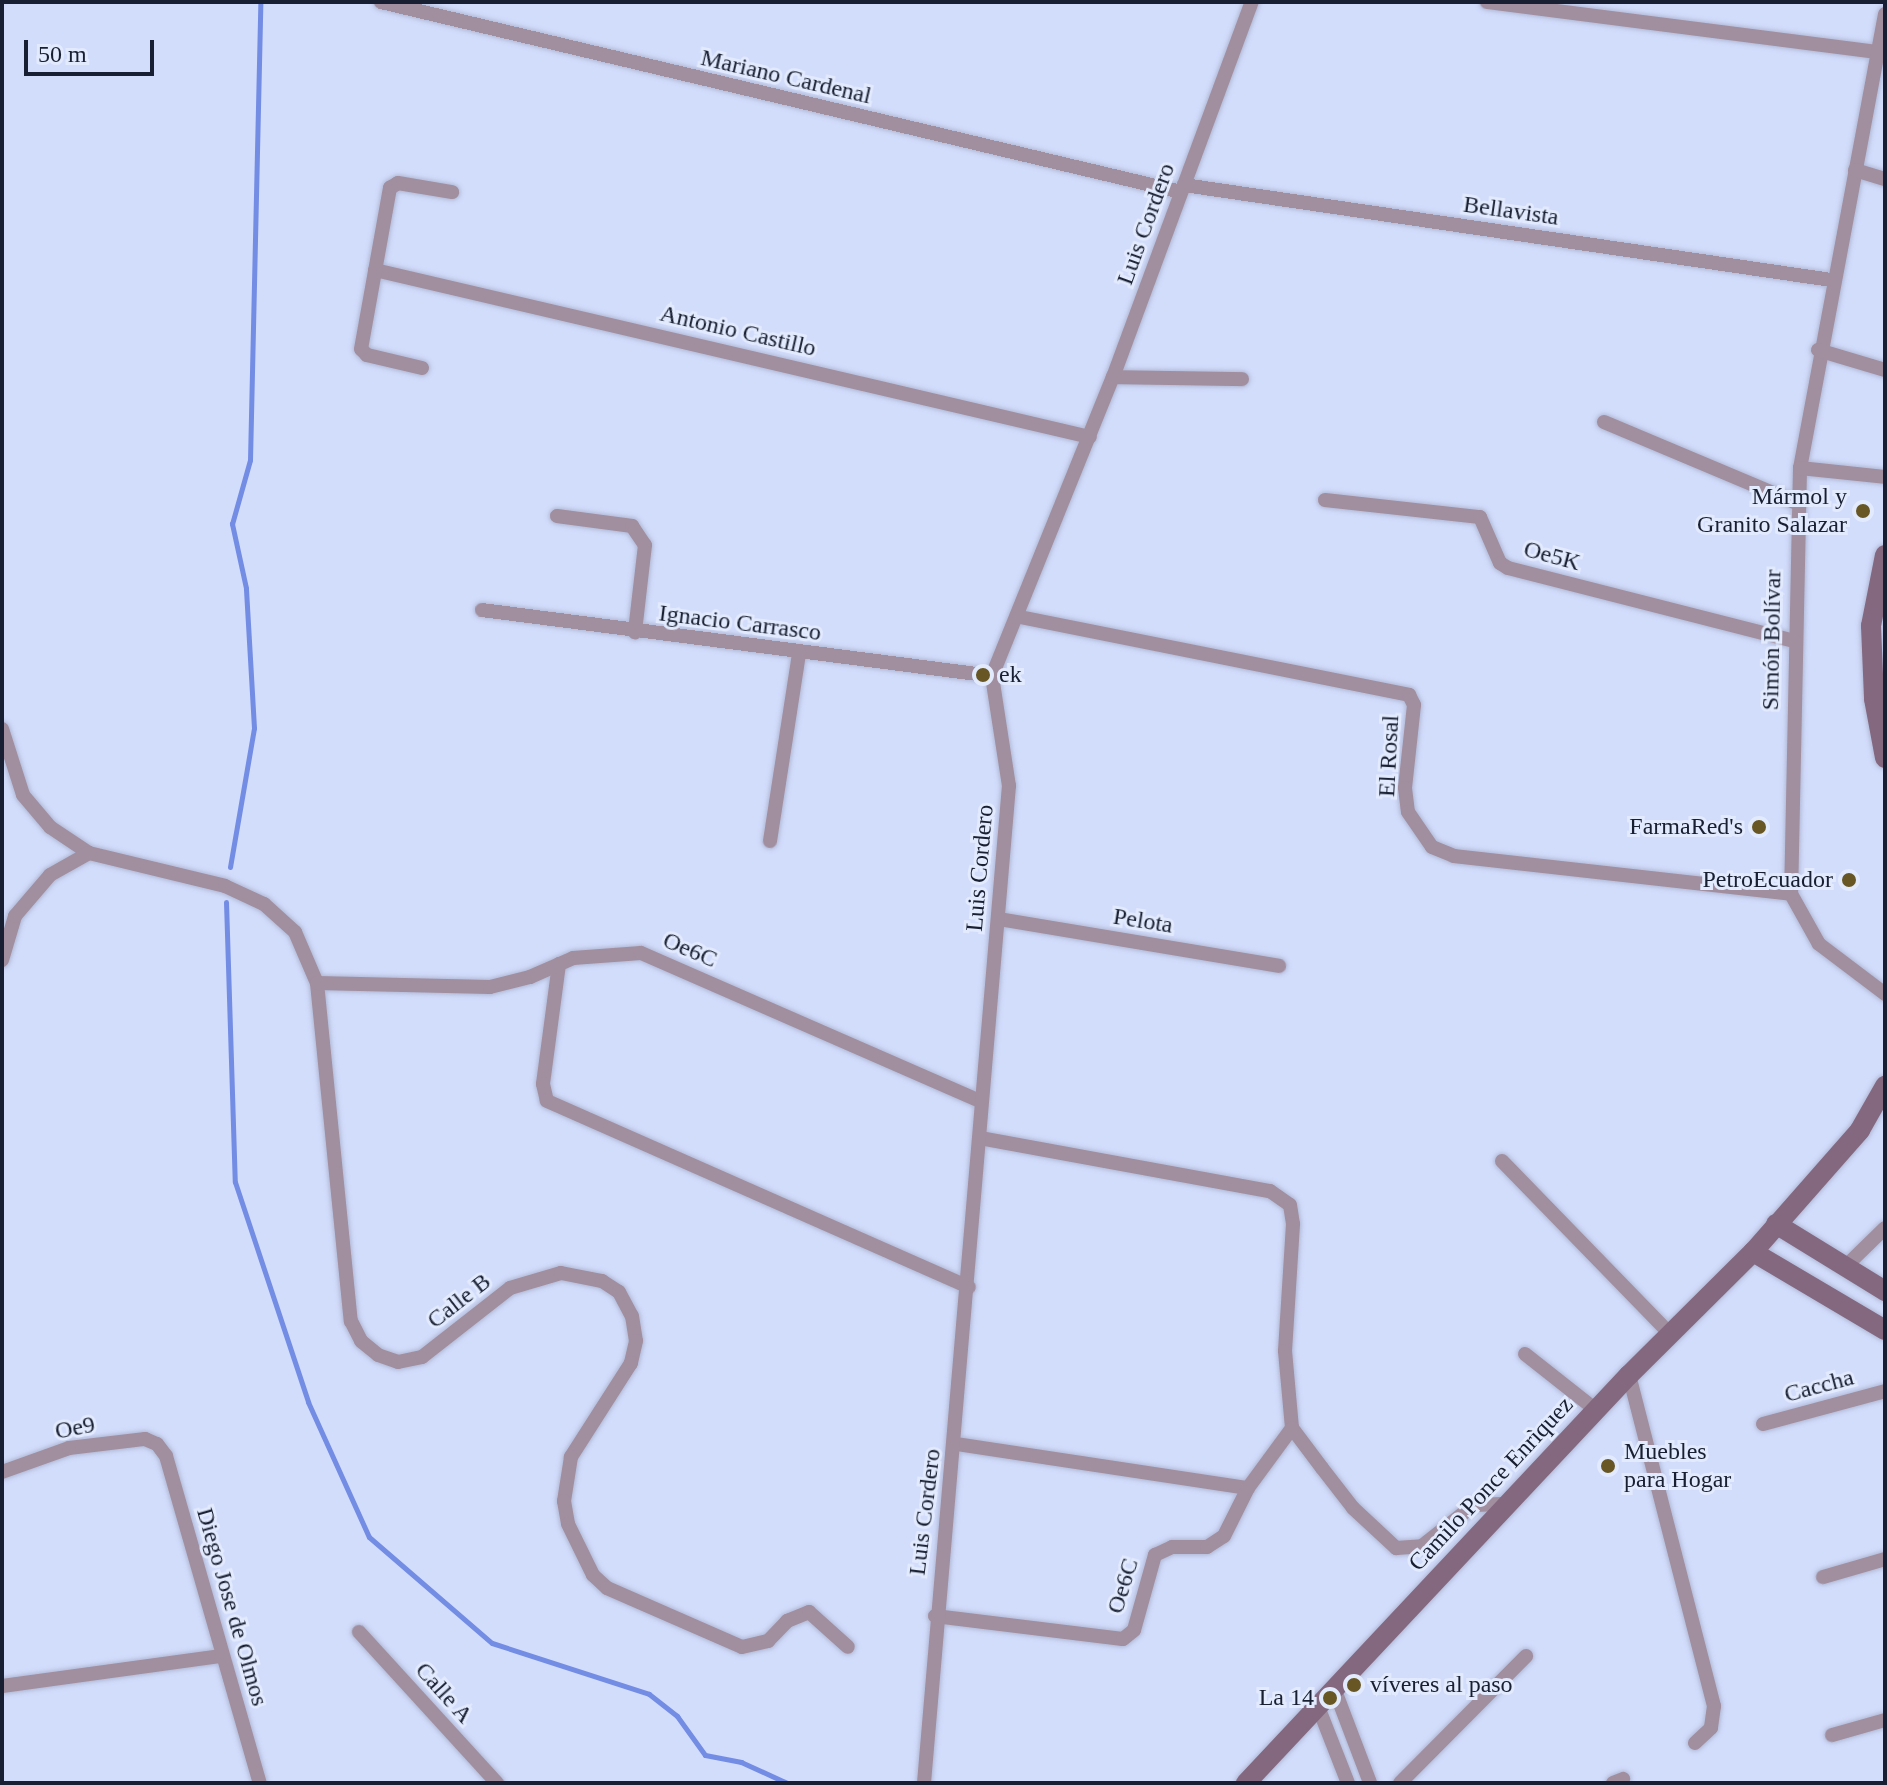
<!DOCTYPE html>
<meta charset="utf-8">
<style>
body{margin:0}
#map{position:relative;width:1887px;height:1785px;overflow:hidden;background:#d2dcfb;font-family:Georgia,serif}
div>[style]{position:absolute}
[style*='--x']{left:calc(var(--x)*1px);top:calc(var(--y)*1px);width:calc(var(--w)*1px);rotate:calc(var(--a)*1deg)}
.stream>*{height:5px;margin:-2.5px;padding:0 2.5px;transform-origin:2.5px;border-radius:2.5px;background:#738ce4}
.roads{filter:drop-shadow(0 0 2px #b1bad7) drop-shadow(0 0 2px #b1bad7)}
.street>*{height:14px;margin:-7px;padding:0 7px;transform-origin:7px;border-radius:7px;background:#a18e9f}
.secondary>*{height:20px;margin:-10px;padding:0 10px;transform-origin:10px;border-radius:10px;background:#846880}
.dots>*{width:22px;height:22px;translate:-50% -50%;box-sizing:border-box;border:4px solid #e2eafe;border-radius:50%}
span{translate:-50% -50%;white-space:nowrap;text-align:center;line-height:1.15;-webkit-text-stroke:6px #e2eafe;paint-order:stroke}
.street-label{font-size:24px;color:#191f32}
.poi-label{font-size:24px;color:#191f32}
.right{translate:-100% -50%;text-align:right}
.left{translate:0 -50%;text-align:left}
.frame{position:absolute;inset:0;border:4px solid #191f32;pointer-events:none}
.scale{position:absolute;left:24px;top:40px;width:130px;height:36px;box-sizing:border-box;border:4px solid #191f32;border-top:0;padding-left:10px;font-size:24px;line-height:28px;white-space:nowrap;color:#191f32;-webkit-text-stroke:6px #e2eafe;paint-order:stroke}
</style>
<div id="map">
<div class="stream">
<i style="--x:230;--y:867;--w:141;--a:-80.2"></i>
<i style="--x:254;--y:728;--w:140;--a:-93.3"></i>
<i style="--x:246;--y:588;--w:66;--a:-102.3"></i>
<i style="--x:232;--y:524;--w:66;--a:-74.3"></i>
<i style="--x:250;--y:460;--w:458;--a:-88.7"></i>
<i style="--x:226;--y:902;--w:280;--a:88.2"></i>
<i style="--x:235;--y:1182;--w:232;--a:71.6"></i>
<i style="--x:308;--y:1402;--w:148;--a:65.7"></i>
<i style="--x:369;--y:1537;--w:162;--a:40.8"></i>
<i style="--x:492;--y:1643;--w:165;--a:18"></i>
<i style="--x:649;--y:1694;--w:36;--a:38"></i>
<i style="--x:677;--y:1716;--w:48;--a:54.3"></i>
<i style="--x:705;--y:1755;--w:37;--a:11"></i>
<i style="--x:741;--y:1762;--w:51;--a:24.5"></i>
</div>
<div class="roads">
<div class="street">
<i style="--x:381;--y:2;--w:822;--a:13.36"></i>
<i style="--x:1487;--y:2;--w:396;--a:7.3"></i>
<i style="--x:1885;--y:14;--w:462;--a:100.6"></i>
<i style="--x:1800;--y:468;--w:426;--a:91.2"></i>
<i style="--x:1791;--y:894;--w:57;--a:60.8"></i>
<i style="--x:1819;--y:944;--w:83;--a:37.1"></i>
<i style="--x:1855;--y:170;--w:31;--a:17"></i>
<i style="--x:1184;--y:185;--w:654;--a:8.35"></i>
<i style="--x:375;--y:270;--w:734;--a:13.15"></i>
<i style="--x:1818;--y:350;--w:70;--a:16.6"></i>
<i style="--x:422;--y:368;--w:57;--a:-166.7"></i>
<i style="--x:367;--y:355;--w:8;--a:-135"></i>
<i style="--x:361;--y:349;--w:164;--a:-79.8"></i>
<i style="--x:390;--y:188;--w:9;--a:-32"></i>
<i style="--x:398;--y:183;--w:55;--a:9.5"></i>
<i style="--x:1113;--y:377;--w:129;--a:0.9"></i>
<i style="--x:1604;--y:422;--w:209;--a:22.8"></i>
<i style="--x:1800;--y:468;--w:85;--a:6"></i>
<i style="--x:1325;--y:500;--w:156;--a:6.3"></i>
<i style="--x:1480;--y:517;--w:50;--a:66.5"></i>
<i style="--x:1500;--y:563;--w:9;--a:32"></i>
<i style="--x:1508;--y:568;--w:295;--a:14.3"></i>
<i style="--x:557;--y:516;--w:76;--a:7.6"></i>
<i style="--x:632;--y:526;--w:23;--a:56"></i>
<i style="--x:645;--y:545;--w:88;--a:96.6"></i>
<i style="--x:482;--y:610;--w:514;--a:7.37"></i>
<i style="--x:1020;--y:617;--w:397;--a:11.3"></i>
<i style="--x:1409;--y:695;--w:11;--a:63"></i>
<i style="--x:1414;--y:705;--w:83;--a:96.2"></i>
<i style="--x:1405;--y:788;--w:24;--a:83"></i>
<i style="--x:1408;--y:812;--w:42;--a:55.6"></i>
<i style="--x:1432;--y:847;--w:24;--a:22"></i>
<i style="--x:1454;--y:856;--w:339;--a:6.4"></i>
<i style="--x:2;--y:729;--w:69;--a:72.3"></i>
<i style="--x:23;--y:795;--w:42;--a:49.8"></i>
<i style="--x:50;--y:827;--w:47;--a:33.7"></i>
<i style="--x:89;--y:853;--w:140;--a:13.6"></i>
<i style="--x:225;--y:886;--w:43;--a:24.8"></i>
<i style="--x:264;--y:904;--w:42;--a:42.1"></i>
<i style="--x:295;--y:932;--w:56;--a:66.7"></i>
<i style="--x:317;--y:983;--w:340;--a:84.3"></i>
<i style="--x:351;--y:1321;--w:22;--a:63"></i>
<i style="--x:361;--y:1341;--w:22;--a:39"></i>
<i style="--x:378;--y:1355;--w:21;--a:19"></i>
<i style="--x:398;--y:1362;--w:25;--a:-12"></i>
<i style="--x:422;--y:1357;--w:112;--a:-38.1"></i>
<i style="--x:510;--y:1288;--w:53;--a:-16.4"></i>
<i style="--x:561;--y:1273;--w:42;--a:11"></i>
<i style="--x:602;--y:1281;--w:20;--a:33"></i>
<i style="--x:619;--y:1292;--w:27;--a:62"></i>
<i style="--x:632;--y:1316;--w:25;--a:81"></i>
<i style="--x:636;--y:1341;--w:23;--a:103"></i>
<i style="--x:631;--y:1363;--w:112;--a:122.6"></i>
<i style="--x:571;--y:1457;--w:45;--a:99"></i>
<i style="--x:564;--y:1501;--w:23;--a:80"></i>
<i style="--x:568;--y:1524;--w:57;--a:63.9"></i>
<i style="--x:593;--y:1575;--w:19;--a:43"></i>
<i style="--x:607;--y:1588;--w:147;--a:23.6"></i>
<i style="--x:742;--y:1647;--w:27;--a:-13"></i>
<i style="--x:768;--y:1641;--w:28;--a:-46"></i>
<i style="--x:787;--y:1621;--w:24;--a:-22"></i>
<i style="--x:809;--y:1612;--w:52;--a:41.9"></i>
<i style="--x:770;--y:841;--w:190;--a:-81.2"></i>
<i style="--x:999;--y:919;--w:284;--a:9.5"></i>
<i style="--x:2;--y:960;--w:46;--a:-73.5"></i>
<i style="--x:15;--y:916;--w:54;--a:-49.5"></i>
<i style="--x:50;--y:875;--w:45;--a:-29.4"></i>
<i style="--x:559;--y:964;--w:121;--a:97.6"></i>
<i style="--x:543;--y:1084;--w:17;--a:77"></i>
<i style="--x:547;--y:1101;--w:461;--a:23.8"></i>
<i style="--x:317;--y:983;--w:173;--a:1.3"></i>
<i style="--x:490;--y:987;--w:41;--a:-14"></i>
<i style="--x:530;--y:977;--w:47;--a:-23.8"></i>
<i style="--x:573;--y:958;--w:68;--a:-4.2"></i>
<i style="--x:641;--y:953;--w:370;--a:23.6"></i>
<i style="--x:980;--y:1138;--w:295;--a:10.4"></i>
<i style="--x:1270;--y:1191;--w:24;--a:35"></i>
<i style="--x:1290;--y:1205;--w:19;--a:81"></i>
<i style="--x:1293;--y:1224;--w:127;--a:93.6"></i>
<i style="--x:1285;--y:1351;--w:77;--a:84.8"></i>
<i style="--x:1292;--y:1428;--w:50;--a:53.1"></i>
<i style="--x:1322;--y:1468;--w:51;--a:52.2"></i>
<i style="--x:1353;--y:1508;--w:59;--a:42.9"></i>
<i style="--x:1396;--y:1548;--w:26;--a:-4"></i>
<i style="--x:1422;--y:1546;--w:66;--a:-38.3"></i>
<i style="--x:1474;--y:1505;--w:34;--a:-2"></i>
<i style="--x:1502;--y:1161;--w:241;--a:45.8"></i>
<i style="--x:1846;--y:1266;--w:54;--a:-44.3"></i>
<i style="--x:1525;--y:1354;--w:90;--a:38.3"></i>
<i style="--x:1629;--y:1375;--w:342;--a:75.6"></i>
<i style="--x:1714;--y:1706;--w:22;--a:98"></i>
<i style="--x:1711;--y:1728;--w:22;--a:137"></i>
<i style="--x:1763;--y:1424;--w:126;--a:-15.1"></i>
<i style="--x:956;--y:1444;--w:295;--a:8.6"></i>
<i style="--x:2;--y:1472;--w:71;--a:-19.7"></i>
<i style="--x:69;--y:1448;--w:77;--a:-6.8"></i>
<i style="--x:145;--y:1439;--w:13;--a:23"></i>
<i style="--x:157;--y:1444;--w:15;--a:53"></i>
<i style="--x:166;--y:1456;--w:340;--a:74"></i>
<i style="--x:1823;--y:1577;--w:65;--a:-16.2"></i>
<i style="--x:935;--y:1616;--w:189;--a:7"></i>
<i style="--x:1123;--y:1639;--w:14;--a:-39"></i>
<i style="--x:1134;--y:1630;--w:78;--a:-74.4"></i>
<i style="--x:1155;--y:1555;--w:19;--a:-25"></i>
<i style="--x:1172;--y:1547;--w:35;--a:0"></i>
<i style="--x:1207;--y:1547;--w:20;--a:-33"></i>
<i style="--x:1224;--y:1536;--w:54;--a:-63.4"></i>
<i style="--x:1248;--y:1488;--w:74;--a:-53.7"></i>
<i style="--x:359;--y:1632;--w:205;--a:47.6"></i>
<i style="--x:2;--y:1686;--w:222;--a:-7.8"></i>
<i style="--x:1334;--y:1688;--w:102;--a:69.2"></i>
<i style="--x:1317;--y:1704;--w:85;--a:68.6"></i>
<i style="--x:1832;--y:1735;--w:55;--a:-15.8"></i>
<i style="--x:924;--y:1783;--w:1001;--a:-85.13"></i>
<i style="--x:1009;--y:786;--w:111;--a:-98.8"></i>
<i style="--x:992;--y:676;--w:323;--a:-68"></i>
<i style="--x:1113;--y:377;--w:400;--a:-69.7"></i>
<i style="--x:1400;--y:1783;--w:179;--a:-45.2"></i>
<i style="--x:1613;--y:1783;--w:11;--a:-22"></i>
</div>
<div class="secondary">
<i style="--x:1885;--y:555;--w:72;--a:101.2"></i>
<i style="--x:1871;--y:626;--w:73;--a:87.6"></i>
<i style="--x:1874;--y:699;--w:60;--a:79.4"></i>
<i style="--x:1776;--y:1224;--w:128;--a:31.6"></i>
<i style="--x:1753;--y:1252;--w:153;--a:30.6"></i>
<i style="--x:1246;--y:1783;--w:560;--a:-46.81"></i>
<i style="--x:1629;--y:1375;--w:175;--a:-44.8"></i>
<i style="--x:1753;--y:1252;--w:162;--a:-48.7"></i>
<i style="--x:1860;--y:1130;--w:51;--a:-60.4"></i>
</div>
</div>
<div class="dots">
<i style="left:1863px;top:511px;background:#685725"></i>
<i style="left:983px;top:675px;background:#685725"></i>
<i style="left:1759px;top:827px;background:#685725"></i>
<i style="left:1849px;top:880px;background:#685725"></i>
<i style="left:1608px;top:1466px;background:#685725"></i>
<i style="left:1354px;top:1685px;background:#685725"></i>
<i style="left:1330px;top:1698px;background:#685725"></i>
</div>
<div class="street-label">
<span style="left:786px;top:77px;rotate:13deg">Mariano Cardenal</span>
<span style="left:1511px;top:211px;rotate:8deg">Bellavista</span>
<span style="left:1146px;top:224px;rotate:-70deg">Luis Cordero</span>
<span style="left:738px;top:331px;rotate:13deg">Antonio Castillo</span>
<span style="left:1552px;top:556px;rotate:15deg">Oe5K</span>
<span style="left:740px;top:623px;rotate:7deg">Ignacio Carrasco</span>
<span style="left:1772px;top:640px;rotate:-89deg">Simón Bolívar</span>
<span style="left:1389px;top:756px;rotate:-87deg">El Rosal</span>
<span style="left:980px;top:868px;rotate:-85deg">Luis Cordero</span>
<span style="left:1143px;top:921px;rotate:9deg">Pelota</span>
<span style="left:690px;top:950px;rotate:23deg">Oe6C</span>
<span style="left:459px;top:1301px;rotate:-38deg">Calle B</span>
<span style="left:1819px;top:1386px;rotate:-15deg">Caccha</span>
<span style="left:75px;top:1428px;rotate:-11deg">Oe9</span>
<span style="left:1491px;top:1484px;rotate:-47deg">Camilo Ponce Enrìquez</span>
<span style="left:925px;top:1512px;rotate:-83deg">Luis Cordero</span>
<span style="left:1123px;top:1586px;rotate:-73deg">Oe6C</span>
<span style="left:232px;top:1607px;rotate:74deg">Diego Jose de Olmos</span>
<span style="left:444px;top:1693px;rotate:48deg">Calle A</span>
</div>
<div class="poi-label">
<span class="right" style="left:1847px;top:511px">Mármol y<br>Granito Salazar</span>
<span class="left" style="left:999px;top:675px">ek</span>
<span class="right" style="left:1743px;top:827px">FarmaRed's</span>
<span class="right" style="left:1833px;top:880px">PetroEcuador</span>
<span class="left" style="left:1624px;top:1466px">Muebles<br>para Hogar</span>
<span class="left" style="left:1370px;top:1685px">víveres al paso</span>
<span class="right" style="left:1314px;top:1698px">La 14</span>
</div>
<div class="frame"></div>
<div class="scale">50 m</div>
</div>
